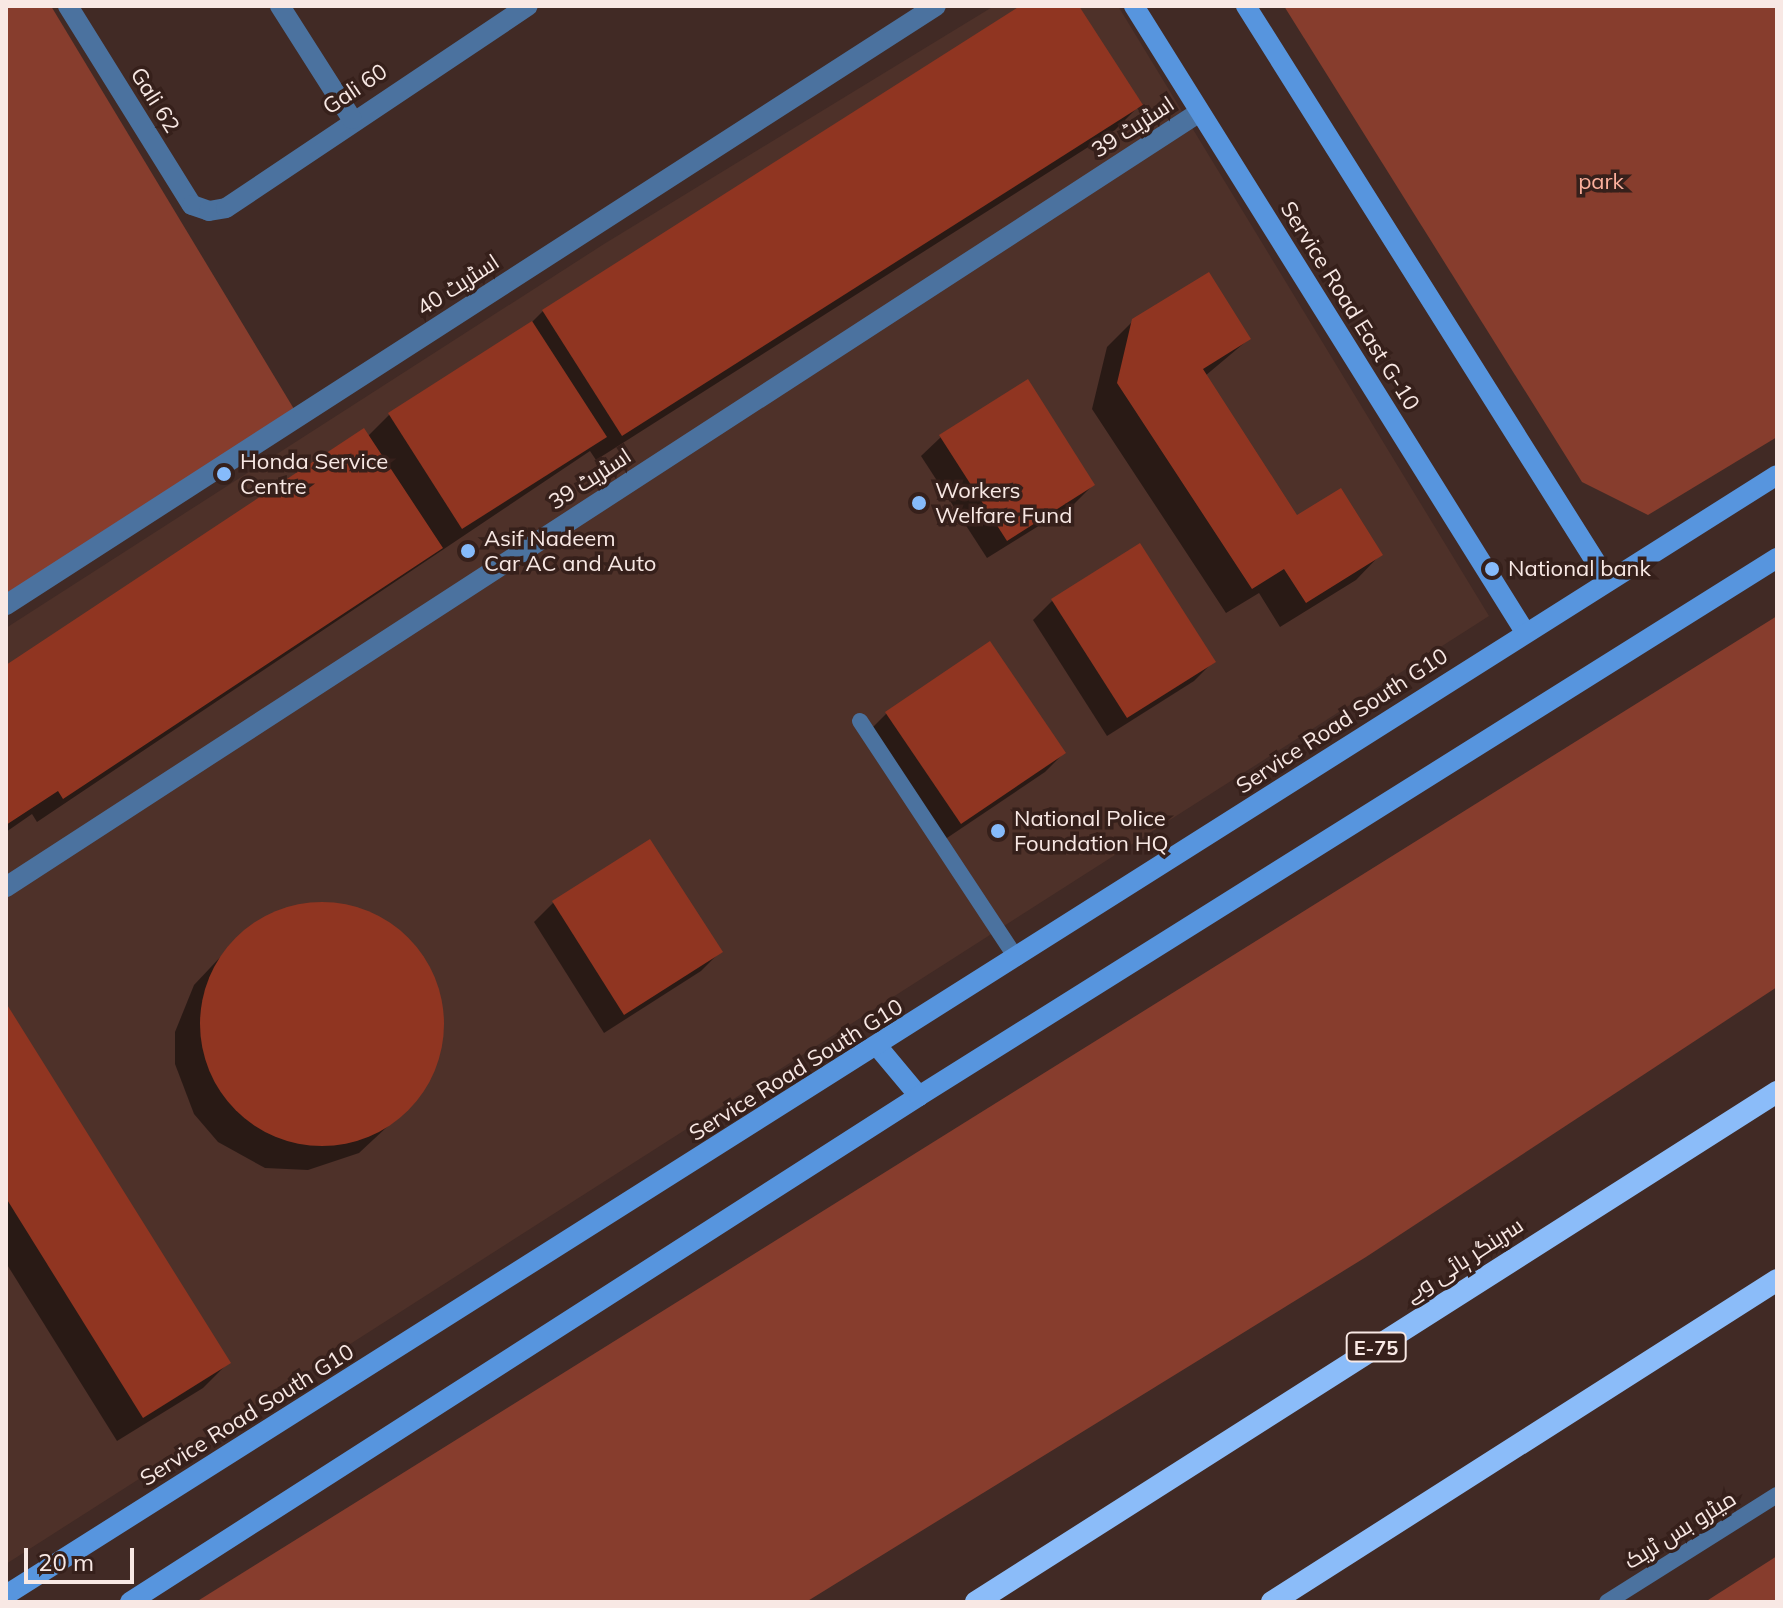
<!DOCTYPE html>
<meta charset="utf-8">
<style>
body{margin:0}
#map{position:relative;width:1783px;height:1608px;overflow:hidden;background:#412a25;font-family:Mulish,Cairo,sans-serif}
div>[style]{position:absolute}
[style*='--x']{left:calc(var(--x)*1px);top:calc(var(--y)*1px);width:calc(var(--w)*1px);rotate:calc(var(--a)*1deg)}
.built>*{inset:0;background:#4e3129}
.green>*{inset:0;background:#873d2d}
.shadow>*{inset:0;background:#0007}
.building>*{inset:0;background:#903521}
.round{border-radius:50%}
.service>*{height:16px;margin:-8px;padding:0 8px;transform-origin:8px;border-radius:8px;background:#4b729f}
.minor>*{height:20px;margin:-10px;padding:0 10px;transform-origin:10px;border-radius:10px;background:#4b729f}
.secondary>*{height:20px;margin:-10px;padding:0 10px;transform-origin:10px;border-radius:10px;background:#5795de}
.trunk>*{height:22px;margin:-11px;padding:0 11px;transform-origin:11px;border-radius:11px;background:#8bbcf9}
.dots>*{width:22px;height:22px;translate:-50% -50%;box-sizing:border-box;border:4px solid #36201b;border-radius:50%}
span{translate:-50% -50%;white-space:nowrap;text-align:center;line-height:1.15;-webkit-text-stroke:7px #36201b;paint-order:stroke}
.shield-label span{padding:2px 6px;background:#36201b;border:2px solid;border-radius:6px;-webkit-text-stroke-width:0}
.shield-label{font-size:20px;color:#f8e8e4;font-weight:700}
.street-label{font-size:22px;color:#f8e8e4}
.park-label{font-size:22px;color:#fbaf9c}
.poi-label{font-size:22px;color:#f8e8e4}
.left{translate:0 -50%;text-align:left}
.frame{position:absolute;inset:0;border:8px solid #f8e8e4;pointer-events:none}
.scale{position:absolute;left:24px;top:1548px;width:110px;height:36px;box-sizing:border-box;border:4px solid #f8e8e4;border-top:0;padding-left:10px;font-size:24px;line-height:28px;white-space:nowrap;color:#f8e8e4;-webkit-text-stroke:6px #36201b;paint-order:stroke}
</style>
<div id="map">
<div class="built">
<i style="clip-path:polygon(994px 6px,1118px 6px,1489px 616px,6px 1564px,6px 628px,604px 244px)"></i>
</div>
<div class="green">
<i style="clip-path:polygon(6px 6px,51px 6px,297px 414px,6px 594px)"></i>
<i style="clip-path:polygon(1284px 6px,1777px 6px,1777px 437px,1648px 515px,1582px 482px)"></i>
<i style="clip-path:polygon(1777px 616px,1777px 987px,1366px 1257px,806px 1602px,196px 1602px)"></i>
<i style="clip-path:polygon(1777px 1556px,1777px 1602px,1705px 1602px)"></i>
</div>
<div class="shadow">
<i style="clip-path:polygon(1024px 6px,1076px 6px,1140px 105px,1115px 130px,596px 460px,590px 451px,37px 822px,32px 814px,6px 832px,6px 667px,367px 437px,389px 415px,527px 327px,543px 311px)"></i>
<i style="clip-path:polygon(1133px 321px,1249px 339px,1205px 376px,1296px 518px,1381px 554px,1356px 580px,1280px 627px,1259px 593px,1226px 613px,1092px 409px,1107px 347px)"></i>
<i style="clip-path:polygon(941px 437px,1093px 485px,1074px 504px,987px 558px,921px 456px)"></i>
<i style="clip-path:polygon(1052px 601px,1213px 662px,1194px 681px,1107px 736px,1033px 620px)"></i>
<i style="clip-path:polygon(989px 644px,1064px 753px,1045px 772px,941px 842px,867px 733px,886px 714px)"></i>
<i style="clip-path:polygon(553px 903px,720px 952px,701px 971px,604px 1033px,534px 922px)"></i>
<i style="clip-path:polygon(298px 905px,350px 907px,404px 936px,430px 968px,442px 1019px,438px 1058px,417px 1099px,359px 1153px,308px 1170px,265px 1168px,218px 1142px,194px 1114px,175px 1064px,175px 1032px,194px 985px,226px 951px,252px 925px)"></i>
<i style="clip-path:polygon(6px 1007px,228px 1363px,203px 1388px,117px 1441px,6px 1263px)"></i>
</div>
<div class="building">
<i style="clip-path:polygon(1020px 6px,1079px 6px,1143px 105px,622px 436px,542px 310px)"></i>
<i style="clip-path:polygon(1209px 272px,1251px 339px,1203px 369px,1297px 515px,1341px 488px,1383px 555px,1306px 603px,1284px 569px,1252px 589px,1117px 383px,1132px 319px)"></i>
<i style="clip-path:polygon(532px 321px,607px 437px,462px 529px,388px 413px)"></i>
<i style="clip-path:polygon(1028px 379px,1095px 485px,1007px 541px,939px 435px)"></i>
<i style="clip-path:polygon(364px 428px,443px 548px,63px 799px,58px 791px,6px 825px,6px 665px)"></i>
<i style="clip-path:polygon(1140px 543px,1216px 662px,1127px 718px,1051px 599px)"></i>
<i style="clip-path:polygon(990px 641px,1066px 753px,961px 824px,885px 712px)"></i>
<i style="clip-path:polygon(650px 839px,723px 952px,624px 1015px,552px 901px)"></i>
<i class="round" style="left:200px;top:902px;width:244px;height:244px"></i>
<i style="clip-path:polygon(6px 1003px,231px 1363px,143px 1418px,6px 1198px)"></i>
</div>
<div class="service">
<i style="--x:860;--y:721;--w:284;--a:56.6"></i>
<i style="--x:1607;--y:1602;--w:201;--a:-32.2"></i>
</div>
<div class="minor">
<i style="--x:68;--y:6;--w:234;--a:58.1"></i>
<i style="--x:192;--y:205;--w:18;--a:19"></i>
<i style="--x:209;--y:211;--w:17;--a:-10"></i>
<i style="--x:226;--y:208;--w:363;--a:-33.8"></i>
<i style="--x:280;--y:6;--w:134;--a:57.5"></i>
<i style="--x:6;--y:605;--w:1106;--a:-32.79"></i>
<i style="--x:6;--y:887;--w:1423;--a:-32.99"></i>
</div>
<div class="secondary">
<i style="--x:1134;--y:6;--w:738;--a:58.01"></i>
<i style="--x:1246;--y:6;--w:678;--a:57.83"></i>
<i style="--x:878;--y:1047;--w:64;--a:50.1"></i>
<i style="--x:6;--y:1595;--w:2095;--a:-32.31"></i>
<i style="--x:130;--y:1602;--w:937;--a:-32.67"></i>
<i style="--x:919;--y:1096;--w:1013;--a:-32.09"></i>
</div>
<div class="trunk">
<i style="--x:976;--y:1602;--w:950;--a:-32.49"></i>
<i style="--x:1272;--y:1602;--w:599;--a:-32.52"></i>
</div>
<div class="dots">
<i style="left:224px;top:474px;background:#86bbfb"></i>
<i style="left:919px;top:503px;background:#86bbfb"></i>
<i style="left:468px;top:551px;background:#86bbfb"></i>
<i style="left:1492px;top:569px;background:#86bbfb"></i>
<i style="left:998px;top:831px;background:#86bbfb"></i>
</div>
<div class="shield-label">
<span style="left:1376px;top:1347px">E-75</span>
</div>
<div class="street-label">
<span style="left:355px;top:89px;rotate:-34deg">Gali 60</span>
<span style="left:155px;top:100px;rotate:58deg">Gali 62</span>
<span style="left:1133px;top:127px;rotate:-33deg">اسٹریٹ 39</span>
<span style="left:458px;top:285px;rotate:-33deg">اسٹریٹ 40</span>
<span style="left:1350px;top:306px;rotate:58deg">Service Road East G-10</span>
<span style="left:590px;top:479px;rotate:-33deg">اسٹریٹ 39</span>
<span style="left:1342px;top:721px;rotate:-33deg">Service Road South G10</span>
<span style="left:796px;top:1070px;rotate:-32deg">Service Road South G10</span>
<span style="left:1464px;top:1260px;rotate:-33deg">سرینگر ہائی وے</span>
<span style="left:247px;top:1415px;rotate:-32deg">Service Road South G10</span>
<span style="left:1680px;top:1530px;rotate:-32deg">میٹرو بس ٹریک</span>
</div>
<div class="park-label">
<span style="left:1601px;top:182px">park</span>
</div>
<div class="poi-label">
<span class="left" style="left:240px;top:474px">Honda Service<br>Centre</span>
<span class="left" style="left:935px;top:503px">Workers<br>Welfare Fund</span>
<span class="left" style="left:484px;top:551px">Asif Nadeem<br>Car AC and Auto</span>
<span class="left" style="left:1508px;top:569px">National bank</span>
<span class="left" style="left:1014px;top:831px">National Police<br>Foundation HQ</span>
</div>
<div class="frame"></div>
<div class="scale">20 m</div>
</div>
